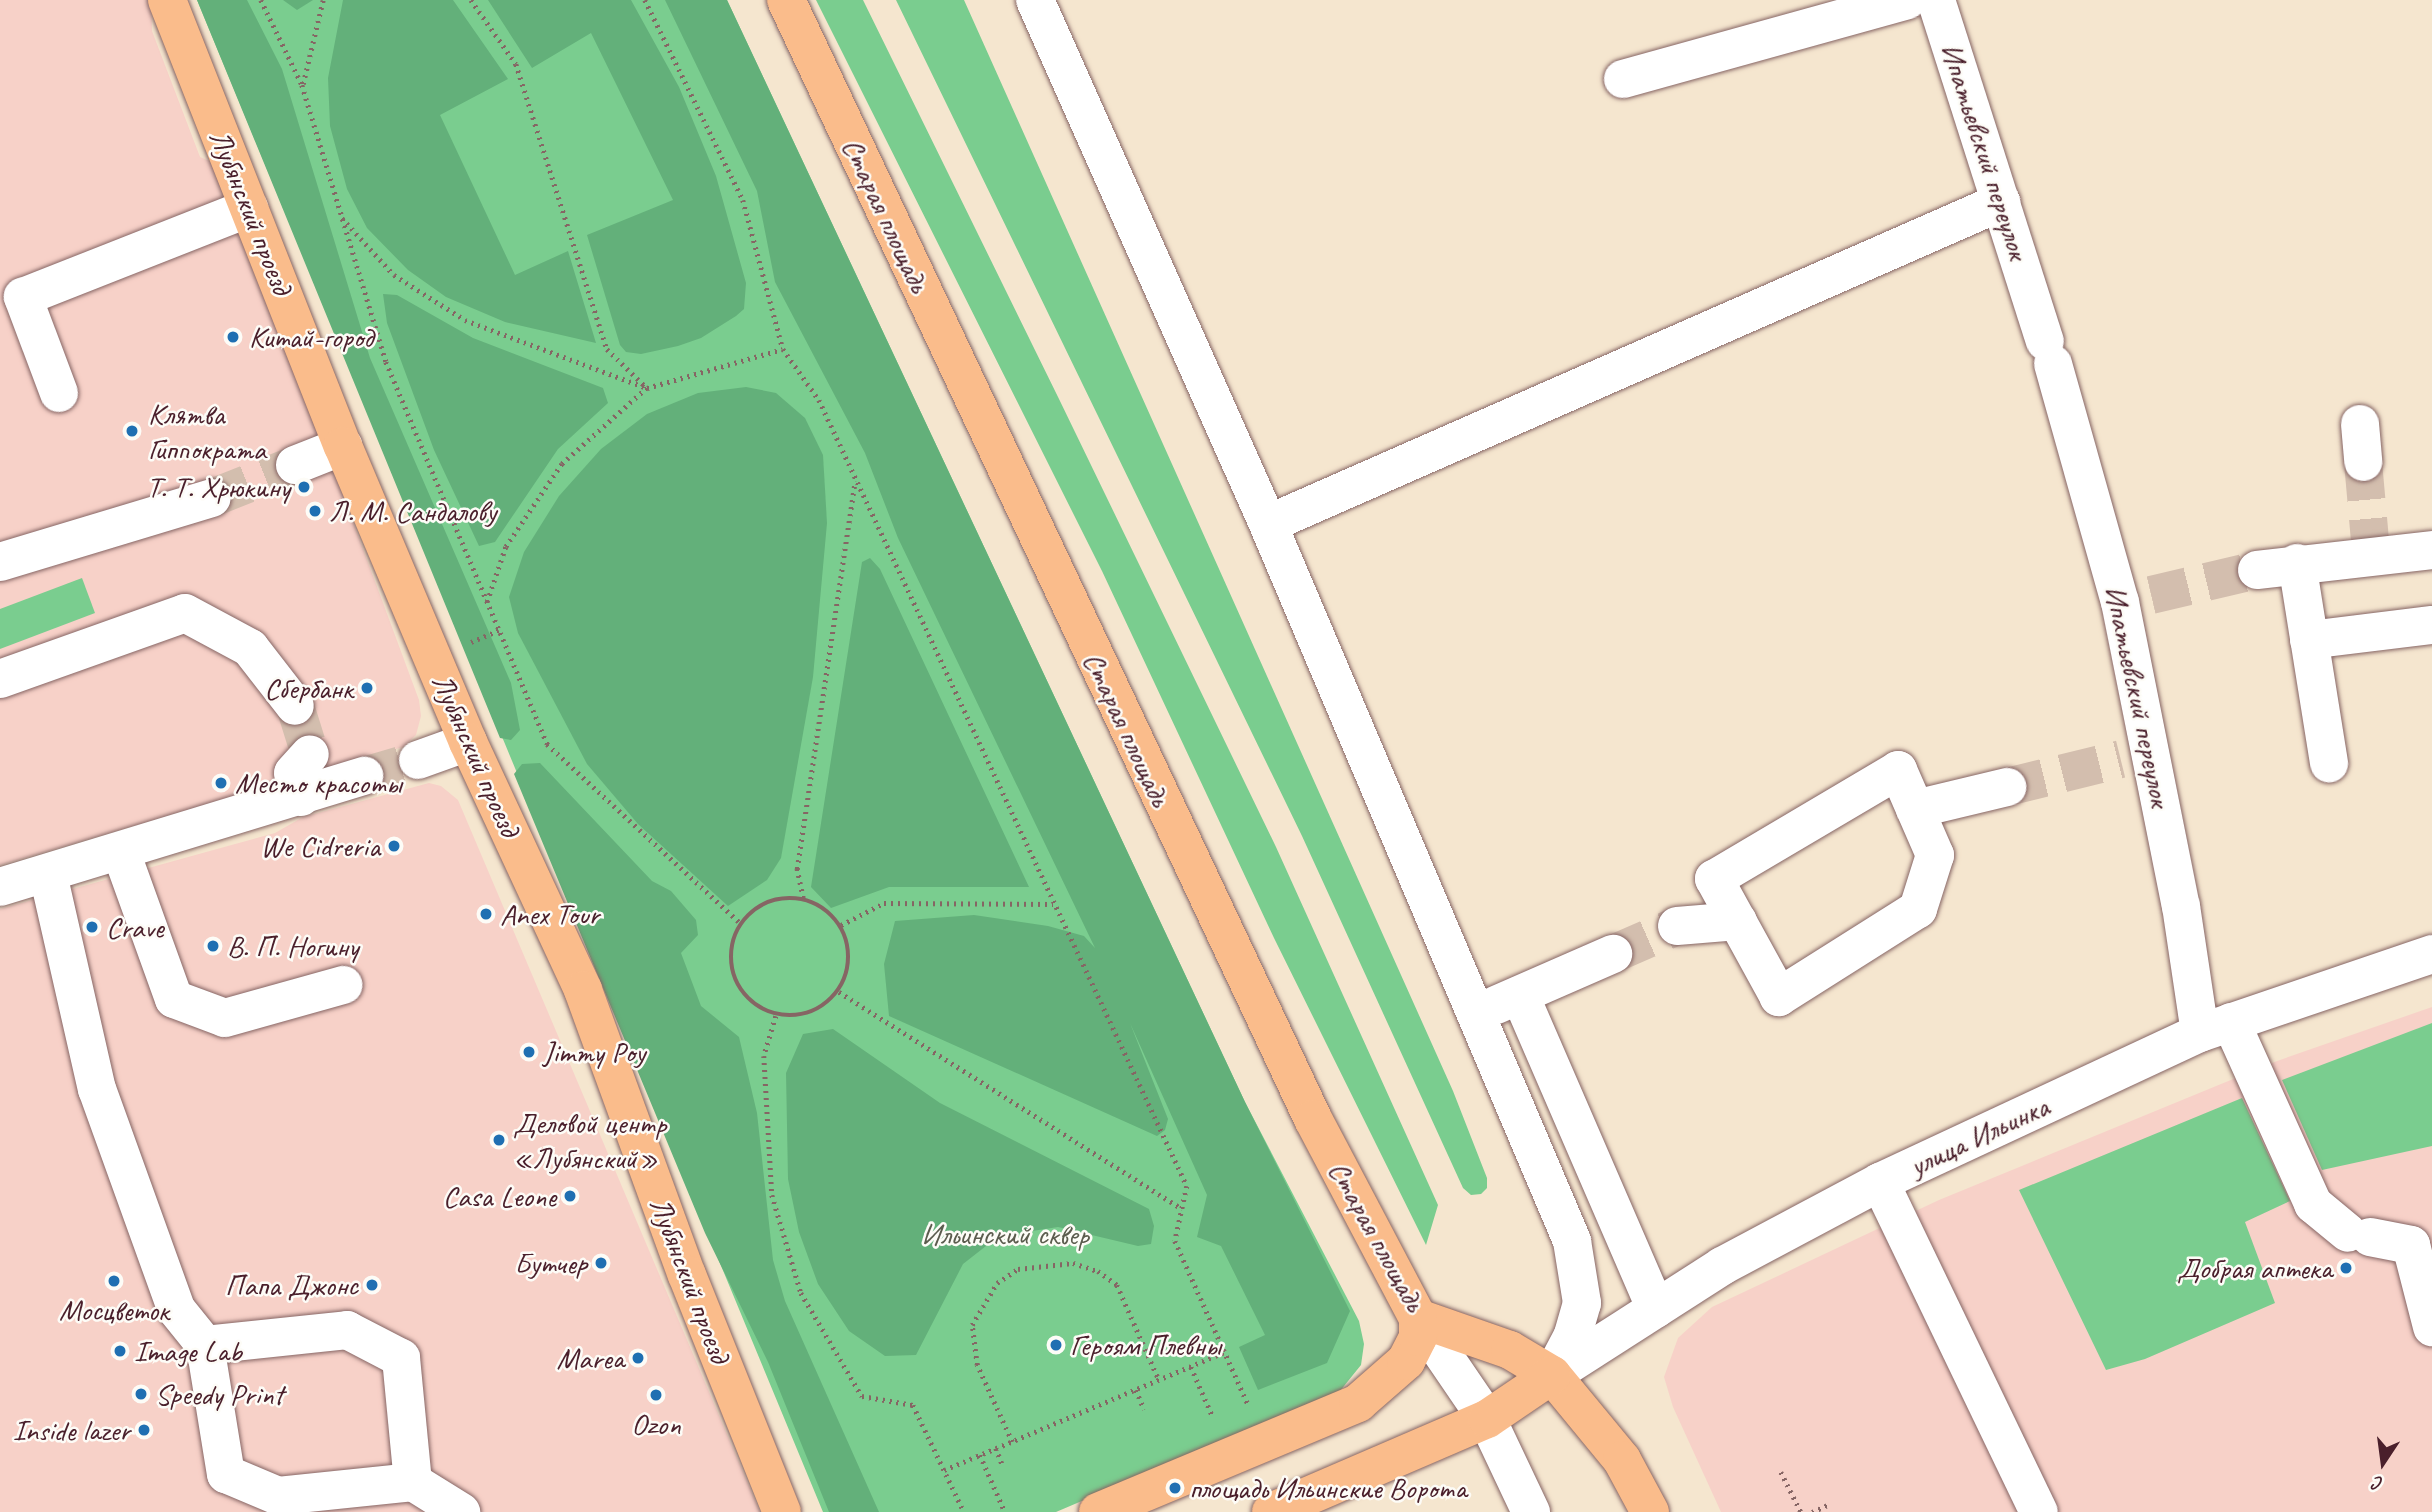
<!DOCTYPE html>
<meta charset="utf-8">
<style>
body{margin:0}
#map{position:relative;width:2432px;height:1512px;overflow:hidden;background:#f5e6cf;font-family:Caveat,sans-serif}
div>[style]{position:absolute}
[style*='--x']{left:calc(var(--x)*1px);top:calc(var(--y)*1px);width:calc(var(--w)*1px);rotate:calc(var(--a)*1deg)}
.built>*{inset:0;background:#f7d1c8}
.green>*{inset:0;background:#7acd8f}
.forest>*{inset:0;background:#63b07a}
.minor-tunnel>*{height:38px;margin-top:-19px;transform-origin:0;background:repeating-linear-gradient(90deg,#d3beae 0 38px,transparent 0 57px)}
.path>*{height:4.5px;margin-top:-2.25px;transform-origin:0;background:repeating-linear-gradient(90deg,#866564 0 2px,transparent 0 7px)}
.path>.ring{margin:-2.25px;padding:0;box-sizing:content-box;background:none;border:4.5px solid #866564;border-radius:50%}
.roads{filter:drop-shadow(0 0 2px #866564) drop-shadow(0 0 2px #866564)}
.minor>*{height:38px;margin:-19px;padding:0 19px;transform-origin:19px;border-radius:19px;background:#fff}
.major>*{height:38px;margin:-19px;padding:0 19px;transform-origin:19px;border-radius:19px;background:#fabc8b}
.dots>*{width:19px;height:19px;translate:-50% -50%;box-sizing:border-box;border:4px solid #fdfcf7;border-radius:50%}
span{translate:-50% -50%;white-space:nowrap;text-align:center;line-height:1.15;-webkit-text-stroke:5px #fdfcf7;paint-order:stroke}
.street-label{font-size:30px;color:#4a1f2b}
.poi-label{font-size:30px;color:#4a1f2b}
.left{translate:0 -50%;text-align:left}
.right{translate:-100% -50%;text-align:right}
.park-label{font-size:30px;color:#5b5c4e}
.north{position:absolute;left:2348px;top:1428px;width:70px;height:70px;-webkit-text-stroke:5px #fdfcf7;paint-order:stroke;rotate:193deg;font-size:19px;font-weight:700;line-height:28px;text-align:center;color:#4a1f2b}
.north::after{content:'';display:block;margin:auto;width:24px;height:32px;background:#4a1f2b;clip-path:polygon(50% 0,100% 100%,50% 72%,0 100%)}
</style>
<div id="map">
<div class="built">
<i style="clip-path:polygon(0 0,151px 0,152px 31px,200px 157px,221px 166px,419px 700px,421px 716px,416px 735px,403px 747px,0 865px)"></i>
<i style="clip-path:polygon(429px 783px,441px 786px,458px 800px,760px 1512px,0 1512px,0 909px,275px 833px,303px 817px)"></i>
<i style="clip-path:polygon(2432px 1007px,2432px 1512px,1721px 1512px,1673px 1407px,1664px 1377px,1678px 1338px,1712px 1307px,1939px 1200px,2277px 1061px)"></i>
</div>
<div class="green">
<i style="clip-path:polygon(197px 0,727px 0,1245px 1102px,1359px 1321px,1364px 1344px,1361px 1365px,1340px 1391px,1056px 1512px,823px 1512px)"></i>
<i style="clip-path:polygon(816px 0,863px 0,1059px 399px,1276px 847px,1438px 1205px,1426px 1245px,1274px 938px,1102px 571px)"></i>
<i style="clip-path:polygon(896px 0,964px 0,1453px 1091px,1487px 1178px,1487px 1188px,1481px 1194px,1471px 1195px,1463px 1188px,1302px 836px)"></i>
<i style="clip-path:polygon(82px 578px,95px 613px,0 649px,0 609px)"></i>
<i style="clip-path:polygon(2432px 1023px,2432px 1146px,2322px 1170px,2282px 1080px)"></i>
<i style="clip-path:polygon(2242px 1098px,2290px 1201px,2245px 1222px,2275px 1303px,2145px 1359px,2106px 1370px,2019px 1190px)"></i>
</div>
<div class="forest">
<i style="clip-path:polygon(197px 0,247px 0,282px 69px,370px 358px,511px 683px,520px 730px,511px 740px,500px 738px)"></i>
<i style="clip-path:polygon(283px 0,313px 0,297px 10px)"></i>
<i style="clip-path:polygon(343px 0,453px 0,508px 79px,440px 115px,515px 275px,568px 251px,596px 343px,505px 322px,446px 297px,408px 270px,367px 228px,347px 189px,330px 126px,328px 78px)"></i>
<i style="clip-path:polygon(488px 0,631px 0,679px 87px,716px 176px,746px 283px,744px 309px,736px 316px,701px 338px,678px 346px,641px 354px,626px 352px,620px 345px,587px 235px,673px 200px,591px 33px,532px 68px)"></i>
<i style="clip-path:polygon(665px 0,727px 0,1245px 1102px,1350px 1311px,1327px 1363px,1258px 1390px,1239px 1347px,1265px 1335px,1221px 1246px,1197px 1237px,1207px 1195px,1130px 1023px,1168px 1119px,1165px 1130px,1157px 1136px,889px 1016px,884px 964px,895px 921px,974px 915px,1048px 926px,1084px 936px,1095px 948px,898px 538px,865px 453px,775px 282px,757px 191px)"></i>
<i style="clip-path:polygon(383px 294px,397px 295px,473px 338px,603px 388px,608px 403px,558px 449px,495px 542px,479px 546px,434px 450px,387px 323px)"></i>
<i style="clip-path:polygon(746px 387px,776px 393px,805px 418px,823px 455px,827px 523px,813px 677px,781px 858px,767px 880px,728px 906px,638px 824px,587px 764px,518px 633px,509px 597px,524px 552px,559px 496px,601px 449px,647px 414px,698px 393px)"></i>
<i style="clip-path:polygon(870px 558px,880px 569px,1029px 887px,889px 887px,831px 908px,811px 887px,862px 562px)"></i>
<i style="clip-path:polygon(540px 763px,652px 881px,671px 891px,696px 920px,698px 935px,681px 953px,701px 1006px,739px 1037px,757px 1113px,773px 1260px,785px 1301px,879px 1512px,829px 1512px,768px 1362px,705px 1233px,514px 774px,522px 764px)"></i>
<i style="clip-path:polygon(833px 1029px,940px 1103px,1149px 1209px,1154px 1226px,1151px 1244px,1138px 1246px,1058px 1227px,1013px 1234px,986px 1246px,963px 1264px,916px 1355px,885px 1356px,849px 1331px,818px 1284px,799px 1232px,788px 1179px,786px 1073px,803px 1034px)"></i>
</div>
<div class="minor-tunnel">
<i style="--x:2363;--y:462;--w:78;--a:84.9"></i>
<i style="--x:212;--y:498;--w:89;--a:-21.7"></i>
<i style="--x:2151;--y:595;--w:109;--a:-13.3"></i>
<i style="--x:295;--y:706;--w:50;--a:72.6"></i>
<i style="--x:364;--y:776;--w:56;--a:-16.5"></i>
<i style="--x:2007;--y:787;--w:117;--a:-13.8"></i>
<i style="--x:1613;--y:954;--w:70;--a:-23.6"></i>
</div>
<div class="path">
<i style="--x:261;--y:0;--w:94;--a:64.2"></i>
<i style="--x:302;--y:85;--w:289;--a:73.1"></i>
<i style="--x:386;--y:362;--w:415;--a:67.1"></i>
<i style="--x:547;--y:744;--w:263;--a:42.8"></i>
<i style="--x:471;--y:0;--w:78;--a:54.9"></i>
<i style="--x:516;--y:64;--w:299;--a:72.3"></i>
<i style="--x:607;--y:349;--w:56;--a:44.3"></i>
<i style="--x:647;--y:388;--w:114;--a:138.2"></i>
<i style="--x:562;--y:464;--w:100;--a:124"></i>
<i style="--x:506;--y:547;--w:59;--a:108.7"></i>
<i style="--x:645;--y:0;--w:223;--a:63.9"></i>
<i style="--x:743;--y:200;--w:154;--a:75"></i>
<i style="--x:783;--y:349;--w:62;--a:54.8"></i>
<i style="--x:819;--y:400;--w:868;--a:64.91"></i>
<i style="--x:1187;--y:1186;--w:56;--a:102.3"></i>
<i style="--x:1175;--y:1241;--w:179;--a:65.9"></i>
<i style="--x:303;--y:84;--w:86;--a:-76.6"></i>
<i style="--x:342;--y:218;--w:77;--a:47.6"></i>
<i style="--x:394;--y:275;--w:84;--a:32.4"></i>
<i style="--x:465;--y:320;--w:194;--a:20.5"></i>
<i style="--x:647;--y:388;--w:141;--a:-16"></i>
<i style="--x:471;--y:642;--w:30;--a:-23"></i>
<i class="ring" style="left:731px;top:898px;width:113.5px;height:113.5px"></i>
<i style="--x:803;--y:898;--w:30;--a:-102"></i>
<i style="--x:797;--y:869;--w:392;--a:-81.5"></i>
<i style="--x:841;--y:925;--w:48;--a:-27.1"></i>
<i style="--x:884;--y:903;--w:169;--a:0.3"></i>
<i style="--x:839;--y:992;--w:406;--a:32.3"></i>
<i style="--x:776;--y:1016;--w:42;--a:106.7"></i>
<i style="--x:764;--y:1056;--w:139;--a:86.7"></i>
<i style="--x:772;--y:1195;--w:102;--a:73.5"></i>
<i style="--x:801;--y:1293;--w:120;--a:59.4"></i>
<i style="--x:862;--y:1396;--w:52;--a:10"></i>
<i style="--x:913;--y:1405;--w:119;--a:64.5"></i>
<i style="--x:1191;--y:1367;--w:55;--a:66.3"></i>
<i style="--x:1136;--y:1390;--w:21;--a:67"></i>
<i style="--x:1012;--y:1442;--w:85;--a:-114.4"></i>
<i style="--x:977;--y:1365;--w:40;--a:-97.1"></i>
<i style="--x:972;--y:1325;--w:49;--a:-59.2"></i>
<i style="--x:997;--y:1283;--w:25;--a:-34"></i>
<i style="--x:1018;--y:1269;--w:55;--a:-6.2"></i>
<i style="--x:1073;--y:1263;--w:26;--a:18"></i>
<i style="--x:1098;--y:1271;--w:24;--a:36"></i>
<i style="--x:1117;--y:1285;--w:104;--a:66.1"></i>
<i style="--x:996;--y:1448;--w:19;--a:69"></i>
<i style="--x:980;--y:1455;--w:62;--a:66.3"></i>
<i style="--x:944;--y:1470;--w:305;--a:-22.8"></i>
<i style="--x:1781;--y:1472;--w:45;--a:63.4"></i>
<i style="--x:1812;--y:1512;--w:17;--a:-24"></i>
</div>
<div class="roads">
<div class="minor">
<i style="--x:1035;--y:0;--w:573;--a:66.03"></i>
<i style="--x:1268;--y:524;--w:779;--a:67.02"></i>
<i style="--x:1572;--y:1241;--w:63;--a:80.8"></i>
<i style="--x:1582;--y:1303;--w:33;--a:106"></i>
<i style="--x:1573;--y:1335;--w:45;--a:117.7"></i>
<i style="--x:1936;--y:0;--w:358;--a:72.3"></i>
<i style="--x:1623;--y:79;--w:295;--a:-15.5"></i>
<i style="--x:2053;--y:364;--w:247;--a:74.3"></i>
<i style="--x:2120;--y:602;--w:310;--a:78.7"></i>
<i style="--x:2181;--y:906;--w:128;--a:81.5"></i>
<i style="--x:59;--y:393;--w:103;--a:-110.6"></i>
<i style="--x:23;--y:297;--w:243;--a:-21.5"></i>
<i style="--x:2360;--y:424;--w:38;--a:85"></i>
<i style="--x:295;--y:465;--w:52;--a:-21.6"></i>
<i style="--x:1268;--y:524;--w:801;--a:-23.72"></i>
<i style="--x:0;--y:562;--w:221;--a:-16.8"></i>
<i style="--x:2297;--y:563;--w:203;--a:80.9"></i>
<i style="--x:2257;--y:570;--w:176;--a:-6.5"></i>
<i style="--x:2309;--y:640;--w:124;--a:-7"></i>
<i style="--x:0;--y:679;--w:196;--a:-19.6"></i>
<i style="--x:185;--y:613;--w:74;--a:28.3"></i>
<i style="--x:250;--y:648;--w:73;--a:52.2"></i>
<i style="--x:418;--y:760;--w:53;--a:-19.8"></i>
<i style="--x:1898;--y:770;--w:93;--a:66.5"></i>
<i style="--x:1935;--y:855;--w:57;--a:107.5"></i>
<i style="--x:1918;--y:909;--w:165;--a:147.7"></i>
<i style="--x:1779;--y:997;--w:135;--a:-118.8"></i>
<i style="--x:1714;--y:879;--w:214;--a:-30.6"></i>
<i style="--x:301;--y:797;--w:25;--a:-108"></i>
<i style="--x:293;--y:773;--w:25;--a:-48"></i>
<i style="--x:1915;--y:809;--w:95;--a:-13.4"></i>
<i style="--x:121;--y:852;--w:156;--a:70.2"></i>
<i style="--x:174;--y:999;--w:54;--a:20.4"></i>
<i style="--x:225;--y:1018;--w:123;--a:-15.6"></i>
<i style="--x:48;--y:874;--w:221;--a:77.2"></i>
<i style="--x:97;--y:1089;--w:234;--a:70.2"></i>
<i style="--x:176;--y:1309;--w:46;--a:51.1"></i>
<i style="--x:205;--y:1345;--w:131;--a:80.8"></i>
<i style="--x:226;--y:1474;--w:56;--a:22.9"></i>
<i style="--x:278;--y:1496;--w:136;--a:-5.9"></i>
<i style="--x:413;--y:1482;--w:57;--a:32"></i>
<i style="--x:0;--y:887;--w:381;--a:-17"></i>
<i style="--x:1677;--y:926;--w:61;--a:-4.7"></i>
<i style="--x:1520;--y:995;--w:342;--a:66.6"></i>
<i style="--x:1496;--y:1005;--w:128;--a:-23.6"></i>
<i style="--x:2231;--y:1022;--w:200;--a:65.7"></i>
<i style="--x:2313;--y:1204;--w:45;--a:39.6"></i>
<i style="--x:1880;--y:1182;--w:366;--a:64.3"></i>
<i style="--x:2370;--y:1237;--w:42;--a:11"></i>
<i style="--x:2411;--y:1245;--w:85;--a:75.6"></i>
<i style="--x:1418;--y:1318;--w:122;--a:55.7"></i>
<i style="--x:1487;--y:1419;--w:103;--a:64.7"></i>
<i style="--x:205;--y:1345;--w:143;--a:-6"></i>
<i style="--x:347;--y:1330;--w:61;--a:27.4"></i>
<i style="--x:401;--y:1358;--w:125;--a:84.5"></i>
<i style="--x:1554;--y:1374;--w:200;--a:-32.7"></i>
<i style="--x:1722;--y:1266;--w:179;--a:-28"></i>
<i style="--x:1880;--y:1182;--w:353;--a:-25"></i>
<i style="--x:2200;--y:1033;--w:245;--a:-18.8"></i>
</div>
<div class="major">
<i style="--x:167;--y:0;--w:479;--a:68.5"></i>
<i style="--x:343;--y:446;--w:321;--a:67.1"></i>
<i style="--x:468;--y:742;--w:273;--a:65.1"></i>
<i style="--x:583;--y:990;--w:303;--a:70"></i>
<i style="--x:687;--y:1275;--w:255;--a:68.2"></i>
<i style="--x:786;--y:0;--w:1237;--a:64.78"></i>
<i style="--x:1313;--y:1119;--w:225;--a:62.2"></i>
<i style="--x:1418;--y:1318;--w:97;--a:19.2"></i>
<i style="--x:1510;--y:1350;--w:49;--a:30.8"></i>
<i style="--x:1552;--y:1375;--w:110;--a:50.5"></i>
<i style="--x:1622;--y:1460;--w:59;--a:61.7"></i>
<i style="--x:1098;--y:1512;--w:282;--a:-22.7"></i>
<i style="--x:1358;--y:1403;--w:64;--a:-41.2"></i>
<i style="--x:1406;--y:1361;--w:27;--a:-63"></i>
<i style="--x:1418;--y:1337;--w:19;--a:-90"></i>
<i style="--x:1271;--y:1512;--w:235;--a:-23.3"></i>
<i style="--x:1487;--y:1419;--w:78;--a:-34.1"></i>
</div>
</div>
<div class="dots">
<i style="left:233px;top:337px;background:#1f6fb2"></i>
<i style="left:132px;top:431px;background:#1f6fb2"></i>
<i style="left:304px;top:487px;background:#1f6fb2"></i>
<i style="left:315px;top:511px;background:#1f6fb2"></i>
<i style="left:367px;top:688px;background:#1f6fb2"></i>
<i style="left:221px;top:783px;background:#1f6fb2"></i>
<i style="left:394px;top:846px;background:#1f6fb2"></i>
<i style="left:486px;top:914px;background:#1f6fb2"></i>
<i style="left:92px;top:927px;background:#1f6fb2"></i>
<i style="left:213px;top:946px;background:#1f6fb2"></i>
<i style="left:529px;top:1052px;background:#1f6fb2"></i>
<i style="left:499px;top:1140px;background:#1f6fb2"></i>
<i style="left:570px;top:1196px;background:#1f6fb2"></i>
<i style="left:601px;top:1263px;background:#1f6fb2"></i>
<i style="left:2346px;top:1268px;background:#1f6fb2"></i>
<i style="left:114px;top:1281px;background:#1f6fb2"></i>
<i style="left:372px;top:1285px;background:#1f6fb2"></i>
<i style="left:1056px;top:1345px;background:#1f6fb2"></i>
<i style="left:120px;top:1351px;background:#1f6fb2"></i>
<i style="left:638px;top:1358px;background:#1f6fb2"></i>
<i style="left:141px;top:1394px;background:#1f6fb2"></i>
<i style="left:656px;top:1395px;background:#1f6fb2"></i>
<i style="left:144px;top:1430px;background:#1f6fb2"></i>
<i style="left:1175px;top:1488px;background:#1f6fb2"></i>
</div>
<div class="street-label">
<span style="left:1985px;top:151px;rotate:72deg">Ипатьевский переулок</span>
<span style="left:251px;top:212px;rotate:68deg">Лубянский проезд</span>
<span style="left:886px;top:215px;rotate:65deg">Старая площадь</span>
<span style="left:2138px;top:696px;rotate:78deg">Ипатьевский переулок</span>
<span style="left:1127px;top:729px;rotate:65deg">Старая площадь</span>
<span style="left:476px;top:755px;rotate:66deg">Лубянский проезд</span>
<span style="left:1979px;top:1136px;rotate:-25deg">улица Ильинка</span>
<span style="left:1377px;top:1236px;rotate:61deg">Старая площадь</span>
<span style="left:690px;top:1280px;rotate:69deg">Лубянский проезд</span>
</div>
<div class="poi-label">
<span class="left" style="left:249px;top:337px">Китай-город</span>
<span class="left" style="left:148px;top:431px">Клятва<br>Гиппократа</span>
<span class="right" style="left:290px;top:487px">Т. Т. Хрюкину</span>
<span class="left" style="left:329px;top:511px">Л. М. Сандалову</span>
<span class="right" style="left:353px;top:688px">Сбербанк</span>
<span class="left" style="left:235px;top:783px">Место красоты</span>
<span class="right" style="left:380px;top:846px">We Cidreria</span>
<span class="left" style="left:500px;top:914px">Anex Tour</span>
<span class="left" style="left:106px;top:927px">Crave</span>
<span class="left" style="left:227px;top:946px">В. П. Ногину</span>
<span class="left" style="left:543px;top:1052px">Jimmy Poy</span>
<span class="left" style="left:513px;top:1140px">Деловой центр<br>«Лубянский»</span>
<span class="right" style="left:556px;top:1196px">Casa Leone</span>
<span class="right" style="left:587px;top:1263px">Бутчер</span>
<span class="right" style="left:2332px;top:1268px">Добрая аптека</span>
<span class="right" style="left:358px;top:1285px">Папа Джонс</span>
<span style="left:114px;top:1310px">Мосцветок</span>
<span class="left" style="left:1070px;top:1345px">Героям Плевны</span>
<span class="left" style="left:134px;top:1351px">Image Lab</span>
<span class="right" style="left:624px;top:1358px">Marea</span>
<span class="left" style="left:155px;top:1394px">Speedy Print</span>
<span style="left:656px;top:1424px">Ozon</span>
<span class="right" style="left:130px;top:1430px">Inside lazer</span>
<span class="left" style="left:1189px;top:1488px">площадь Ильинские Ворота</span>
</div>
<div class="park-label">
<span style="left:1005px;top:1234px">Ильинский сквер</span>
</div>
<div class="north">С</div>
</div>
